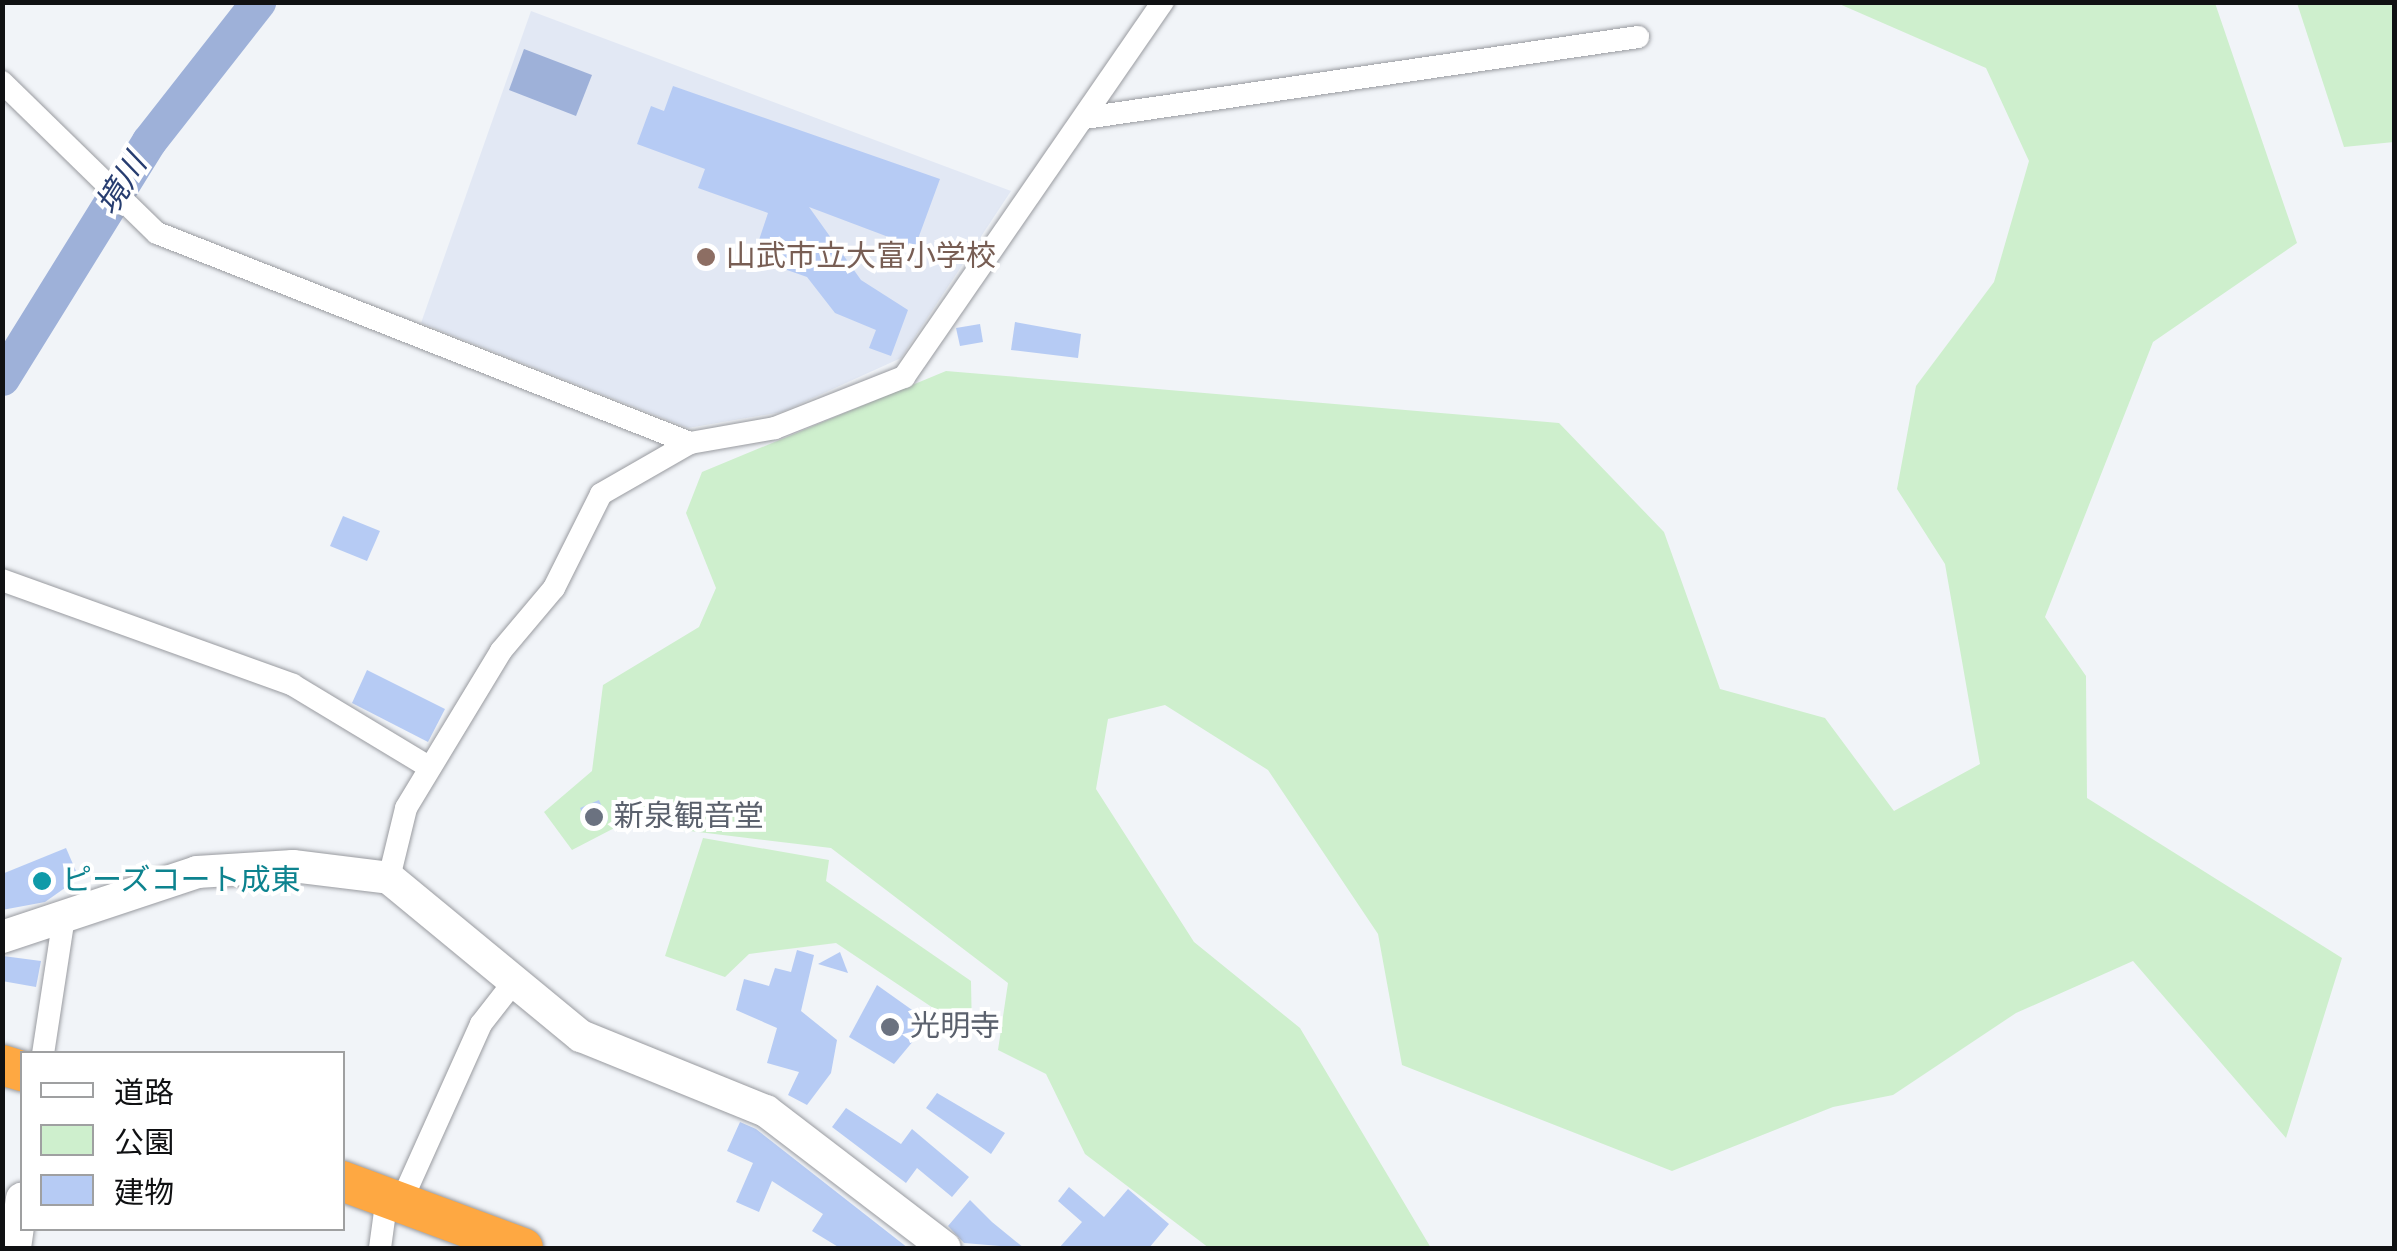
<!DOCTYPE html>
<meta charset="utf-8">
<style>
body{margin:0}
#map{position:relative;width:2397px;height:1251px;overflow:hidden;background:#f1f4f8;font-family:"Varela Round","Noto Sans JP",sans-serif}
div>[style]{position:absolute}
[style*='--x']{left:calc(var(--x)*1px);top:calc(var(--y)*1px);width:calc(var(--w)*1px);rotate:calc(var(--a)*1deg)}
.built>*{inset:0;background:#e2e8f4}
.green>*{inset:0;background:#ceefcd}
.water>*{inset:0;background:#9eb1d9}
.river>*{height:35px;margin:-17.5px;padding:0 17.5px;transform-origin:17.5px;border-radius:17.5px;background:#9eb1d9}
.building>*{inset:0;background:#b6cbf4}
.roads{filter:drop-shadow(0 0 2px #999ba0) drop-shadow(0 0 2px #999ba0)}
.street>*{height:22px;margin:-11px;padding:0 11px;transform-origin:11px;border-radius:11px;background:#fff}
.secondary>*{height:32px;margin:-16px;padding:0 16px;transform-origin:16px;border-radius:16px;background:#fff}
.highway>*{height:40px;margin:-20px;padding:0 20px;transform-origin:20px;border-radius:20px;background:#fea842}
.dots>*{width:28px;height:28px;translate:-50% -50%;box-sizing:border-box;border:5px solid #fff;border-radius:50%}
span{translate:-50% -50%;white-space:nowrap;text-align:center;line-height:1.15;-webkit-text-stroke:8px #fff;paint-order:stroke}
.education-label{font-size:30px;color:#785e54}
.left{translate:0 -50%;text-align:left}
.worship-label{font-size:30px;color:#5b616d}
.culture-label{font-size:30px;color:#0d838f}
.water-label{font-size:32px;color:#273d70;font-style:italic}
.frame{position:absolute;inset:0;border:5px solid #101113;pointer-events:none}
.legend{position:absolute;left:20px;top:1051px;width:325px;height:180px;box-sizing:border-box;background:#fff;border:2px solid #9fa0a1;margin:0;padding:12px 18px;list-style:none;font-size:30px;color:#101113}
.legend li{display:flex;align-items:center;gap:20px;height:50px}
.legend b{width:50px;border:2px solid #9fa0a1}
</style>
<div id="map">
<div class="built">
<i style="clip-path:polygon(531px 11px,1011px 191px,901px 358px,782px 412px,688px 428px,421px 323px)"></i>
</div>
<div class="green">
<i style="clip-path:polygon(1837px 3px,2215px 3px,2297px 243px,2153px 342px,2045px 617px,2086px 676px,2087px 798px,2342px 958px,2286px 1138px,2133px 961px,2016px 1013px,1893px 1095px,1833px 1107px,1672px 1171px,1402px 1065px,1378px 934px,1268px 770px,1165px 705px,1108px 719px,1096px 789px,1194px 942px,1300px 1028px,1431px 1248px,1209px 1248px,1085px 1154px,1046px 1074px,998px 1050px,1008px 983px,831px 848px,624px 823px,572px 850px,544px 812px,592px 771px,603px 685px,699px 627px,716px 588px,686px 513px,702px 472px,946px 371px,1559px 423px,1664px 532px,1720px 689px,1825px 718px,1894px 811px,1980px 764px,1945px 564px,1897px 489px,1916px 386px,1994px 282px,2029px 161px,1986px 68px)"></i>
<i style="clip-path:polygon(2297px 3px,2394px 3px,2394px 142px,2344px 147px)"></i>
<i style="clip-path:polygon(703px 838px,829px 860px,826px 881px,971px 981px,972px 1034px,836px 943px,749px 954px,725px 977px,665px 956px)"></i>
</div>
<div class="water">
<i style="clip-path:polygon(524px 49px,592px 75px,576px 116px,509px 90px)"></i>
</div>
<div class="river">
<i style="--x:2;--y:378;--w:279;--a:-58.2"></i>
<i style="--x:149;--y:141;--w:177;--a:-51.9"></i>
</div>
<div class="building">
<i style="clip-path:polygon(673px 86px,940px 179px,915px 247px,809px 207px,861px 280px,908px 310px,891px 356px,869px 348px,876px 330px,835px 313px,807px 277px,753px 258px,768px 213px,698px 188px,705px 169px,637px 144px,651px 106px,664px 111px)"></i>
<i style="clip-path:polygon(1015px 322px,1081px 334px,1078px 358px,1011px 350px)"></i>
<i style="clip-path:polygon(980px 324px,983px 342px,960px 346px,956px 328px)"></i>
<i style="clip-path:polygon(343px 516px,380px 531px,367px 561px,330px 546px)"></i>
<i style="clip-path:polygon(367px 670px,445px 709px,428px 742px,352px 703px)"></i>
<i style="clip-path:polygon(599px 800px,608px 821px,590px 829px,580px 808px)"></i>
<i style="clip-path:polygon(66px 848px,79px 878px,45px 902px,2px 910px,2px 874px)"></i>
<i style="clip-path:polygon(797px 950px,814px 955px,801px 1011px,837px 1040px,831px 1073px,807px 1105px,788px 1095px,799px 1072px,767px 1063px,777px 1028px,736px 1010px,744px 979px,769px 986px,775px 968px,791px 972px)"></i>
<i style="clip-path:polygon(840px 952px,848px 973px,818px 964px)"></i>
<i style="clip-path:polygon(3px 956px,41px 961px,36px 987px,2px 981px)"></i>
<i style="clip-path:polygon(877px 985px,929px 1022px,894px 1064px,849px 1037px)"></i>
<i style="clip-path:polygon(937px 1093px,1005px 1133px,991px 1154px,926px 1108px)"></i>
<i style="clip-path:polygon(846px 1108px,901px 1144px,912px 1129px,969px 1177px,952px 1197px,917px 1168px,906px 1183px,832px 1127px)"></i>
<i style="clip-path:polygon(740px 1122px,756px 1129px,908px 1248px,840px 1248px,812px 1231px,823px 1214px,772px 1181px,759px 1212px,736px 1202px,753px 1163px,727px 1151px)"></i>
<i style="clip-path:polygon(1069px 1187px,1104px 1217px,1128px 1189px,1169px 1224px,1149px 1248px,1059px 1248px,1082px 1222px,1058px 1201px)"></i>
<i style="clip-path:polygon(970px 1200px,992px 1222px,1024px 1248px,964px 1243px,948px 1226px)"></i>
</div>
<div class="roads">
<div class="street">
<i style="--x:2;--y:82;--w:216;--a:44.3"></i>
<i style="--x:157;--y:233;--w:573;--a:21.5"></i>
<i style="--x:1085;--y:118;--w:559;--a:-8.33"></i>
<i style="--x:2;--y:580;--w:309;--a:19.8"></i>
<i style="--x:293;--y:685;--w:159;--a:31.1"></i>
<i style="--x:389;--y:878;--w:72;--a:-76.3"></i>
<i style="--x:406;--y:808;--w:184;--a:-58.8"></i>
<i style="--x:501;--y:651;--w:82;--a:-49.9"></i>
<i style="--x:554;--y:588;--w:105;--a:-63.4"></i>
<i style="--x:601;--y:494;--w:103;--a:-29.8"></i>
<i style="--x:690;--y:443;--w:86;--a:-10"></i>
<i style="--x:775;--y:428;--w:139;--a:-21.6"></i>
<i style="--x:904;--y:377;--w:456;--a:-55.4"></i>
<i style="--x:43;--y:1054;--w:133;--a:-81.3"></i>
<i style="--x:401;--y:1202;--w:195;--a:-65.8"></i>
<i style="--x:481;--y:1024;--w:52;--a:-52"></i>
<i style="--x:380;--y:1248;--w:51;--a:-82.2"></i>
</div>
<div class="secondary">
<i style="--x:2;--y:937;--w:206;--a:-18.4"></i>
<i style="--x:197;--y:872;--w:96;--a:-3.6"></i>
<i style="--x:293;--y:866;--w:97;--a:7.1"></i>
<i style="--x:389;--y:878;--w:249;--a:39.5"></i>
<i style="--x:581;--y:1036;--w:200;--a:22.1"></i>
<i style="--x:766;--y:1111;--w:225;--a:37.4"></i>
<i style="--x:15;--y:1248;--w:50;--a:-82"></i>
</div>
<div class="highway">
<i style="--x:2;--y:1065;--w:21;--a:17"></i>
<i style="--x:342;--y:1181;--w:193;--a:20.3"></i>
</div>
</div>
<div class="dots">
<i style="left:706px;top:257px;background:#8d6e63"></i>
<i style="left:594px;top:817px;background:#6b7280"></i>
<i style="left:42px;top:881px;background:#0f9aa8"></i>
<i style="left:890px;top:1027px;background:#6b7280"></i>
</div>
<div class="education-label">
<span class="left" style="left:726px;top:257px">山武市立大富小学校</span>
</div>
<div class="worship-label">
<span class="left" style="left:614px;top:817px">新泉観音堂</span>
<span class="left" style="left:910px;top:1027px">光明寺</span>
</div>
<div class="culture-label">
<span class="left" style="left:62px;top:881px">ピーズコート成東</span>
</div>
<div class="water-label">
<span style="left:122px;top:185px;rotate:-58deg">境川</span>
</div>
<div class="frame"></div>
<ul class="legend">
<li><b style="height:12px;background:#fff"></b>道路</li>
<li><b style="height:28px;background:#ceefcd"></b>公園</li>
<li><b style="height:28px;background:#b6cbf4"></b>建物</li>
</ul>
</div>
